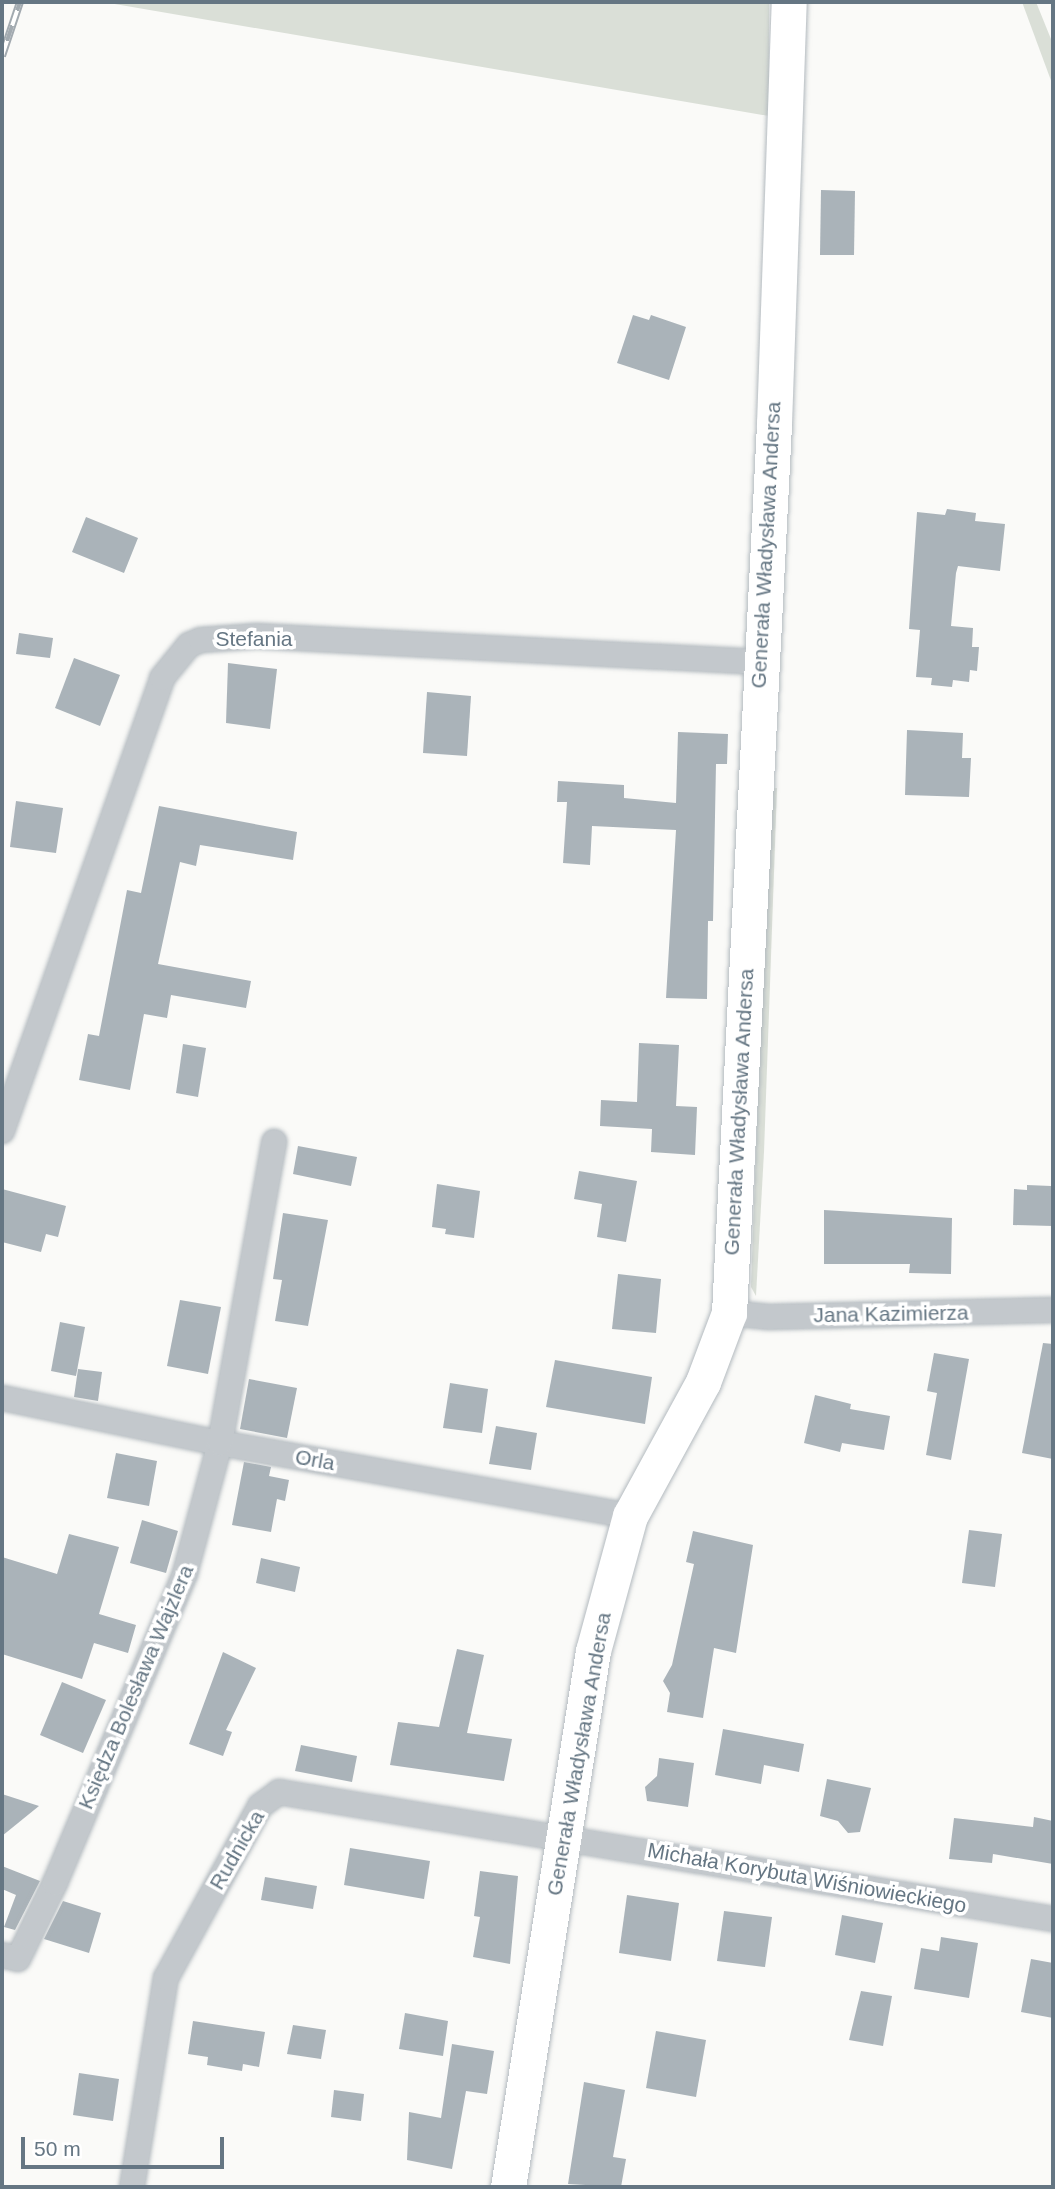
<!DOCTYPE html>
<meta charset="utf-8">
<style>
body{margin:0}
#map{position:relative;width:1055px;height:2189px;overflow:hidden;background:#fafaf8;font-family:Helvetica,sans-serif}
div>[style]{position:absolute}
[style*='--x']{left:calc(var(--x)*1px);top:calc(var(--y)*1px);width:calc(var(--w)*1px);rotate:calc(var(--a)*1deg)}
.green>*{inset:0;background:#dadfd7}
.building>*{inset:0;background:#aab3b9}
.roads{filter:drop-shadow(0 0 2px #b3babf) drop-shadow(0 0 2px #b3babf)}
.street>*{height:24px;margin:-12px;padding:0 12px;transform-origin:12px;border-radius:12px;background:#c3c8cc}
.secondary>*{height:35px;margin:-17.5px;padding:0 17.5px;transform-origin:17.5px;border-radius:17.5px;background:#fff}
.rail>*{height:8px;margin-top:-4px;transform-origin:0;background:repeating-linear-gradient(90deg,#fff 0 16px,#a2aab0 0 32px);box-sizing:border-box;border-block:2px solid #a2aab0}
span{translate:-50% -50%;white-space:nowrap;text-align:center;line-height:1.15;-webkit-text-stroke:7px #fff;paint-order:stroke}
.street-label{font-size:21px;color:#657683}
.frame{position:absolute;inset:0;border:4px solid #657683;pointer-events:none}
.scale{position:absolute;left:21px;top:2137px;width:203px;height:32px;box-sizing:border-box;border:4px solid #657683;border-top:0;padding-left:9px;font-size:21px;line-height:24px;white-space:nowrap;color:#657683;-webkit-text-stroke:5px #fff;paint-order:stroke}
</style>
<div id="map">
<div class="green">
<i style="clip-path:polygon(103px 2px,769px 2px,769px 116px,512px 72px)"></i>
<i style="clip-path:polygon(1022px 2px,1036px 2px,1053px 44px,1053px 86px)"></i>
<i style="clip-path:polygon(777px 788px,764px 1152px,756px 1296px,751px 1287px,769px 789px)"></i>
</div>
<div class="building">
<i style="clip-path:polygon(821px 190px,855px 191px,854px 255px,820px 255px)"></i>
<i style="clip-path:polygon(633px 315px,649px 320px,651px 315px,686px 327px,669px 380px,617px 363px)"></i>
<i style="clip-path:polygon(947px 509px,976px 513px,975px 521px,1005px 524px,1000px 571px,958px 566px,956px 573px,951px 626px,973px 628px,972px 647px,979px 647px,977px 671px,970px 670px,969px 682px,953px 680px,952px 687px,931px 685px,932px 678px,916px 677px,920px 630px,909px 629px,917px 512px,945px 515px)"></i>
<i style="clip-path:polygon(86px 517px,138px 538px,124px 573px,72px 552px)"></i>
<i style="clip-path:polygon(19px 633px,53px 638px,50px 658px,16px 654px)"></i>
<i style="clip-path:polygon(74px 658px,120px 675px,100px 726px,55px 708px)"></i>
<i style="clip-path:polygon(228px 663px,277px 669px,270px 729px,226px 723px)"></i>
<i style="clip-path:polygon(427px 692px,471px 696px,467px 756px,423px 753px)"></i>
<i style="clip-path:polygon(907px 730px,963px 733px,962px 758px,971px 758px,969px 797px,905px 795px)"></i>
<i style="clip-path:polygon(678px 732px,728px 734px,727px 764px,716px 764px,713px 921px,708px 921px,707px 999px,666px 998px,676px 830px,592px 826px,590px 865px,563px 863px,567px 802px,557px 802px,558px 781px,624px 785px,624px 798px,676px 803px)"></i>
<i style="clip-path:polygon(16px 801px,63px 808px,56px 853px,10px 847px)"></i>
<i style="clip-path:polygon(159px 806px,297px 832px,293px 860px,200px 845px,196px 866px,180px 862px,158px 964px,251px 981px,246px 1008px,171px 995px,167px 1018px,144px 1014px,130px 1090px,79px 1080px,88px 1034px,99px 1036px,127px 890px,141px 893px)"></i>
<i style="clip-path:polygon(639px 1043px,679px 1045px,676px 1106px,697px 1107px,695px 1155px,651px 1152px,652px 1129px,600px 1126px,601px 1100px,637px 1102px)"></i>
<i style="clip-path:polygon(183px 1044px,206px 1048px,198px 1097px,176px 1093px)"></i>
<i style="clip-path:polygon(298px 1146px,357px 1157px,351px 1186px,293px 1174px)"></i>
<i style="clip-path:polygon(579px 1171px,637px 1181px,626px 1242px,597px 1237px,602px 1204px,574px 1199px)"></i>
<i style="clip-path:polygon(437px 1184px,480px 1191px,474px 1238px,445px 1234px,446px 1229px,432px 1227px)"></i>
<i style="clip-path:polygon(1027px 1185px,1051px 1186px,1053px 1226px,1013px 1225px,1014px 1189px,1027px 1190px)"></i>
<i style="clip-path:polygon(2px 1189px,66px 1206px,58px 1237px,46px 1234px,41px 1252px,2px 1242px)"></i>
<i style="clip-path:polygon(824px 1210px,952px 1218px,951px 1274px,909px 1273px,910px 1264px,824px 1264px)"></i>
<i style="clip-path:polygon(283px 1213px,328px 1220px,308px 1326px,275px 1321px,282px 1280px,273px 1279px)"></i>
<i style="clip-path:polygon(618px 1274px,661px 1279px,656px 1333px,612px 1329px)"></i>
<i style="clip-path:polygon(180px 1300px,221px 1307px,208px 1374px,167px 1366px)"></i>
<i style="clip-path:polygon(60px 1322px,85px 1327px,76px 1376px,51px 1371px)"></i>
<i style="clip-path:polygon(1043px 1343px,1053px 1344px,1053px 1459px,1022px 1453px)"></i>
<i style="clip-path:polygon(934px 1353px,969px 1359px,951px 1460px,926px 1455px,937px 1393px,927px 1391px)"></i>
<i style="clip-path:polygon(555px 1360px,652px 1377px,645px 1424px,546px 1407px)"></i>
<i style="clip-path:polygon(78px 1369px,102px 1372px,98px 1401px,74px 1397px)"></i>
<i style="clip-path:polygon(249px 1379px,297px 1388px,287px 1438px,240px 1429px)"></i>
<i style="clip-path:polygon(450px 1383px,488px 1389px,482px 1433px,443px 1428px)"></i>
<i style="clip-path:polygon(815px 1395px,851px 1404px,850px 1409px,890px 1416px,884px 1450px,842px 1443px,840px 1452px,804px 1443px)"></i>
<i style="clip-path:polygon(496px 1426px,537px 1433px,531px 1470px,489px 1464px)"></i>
<i style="clip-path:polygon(116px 1453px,157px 1461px,149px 1506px,107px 1498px)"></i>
<i style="clip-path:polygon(244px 1462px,271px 1467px,269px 1476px,289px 1480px,285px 1501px,277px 1499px,271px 1532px,232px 1525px)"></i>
<i style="clip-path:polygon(142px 1520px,178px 1531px,166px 1573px,130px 1563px)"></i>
<i style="clip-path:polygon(969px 1530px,1002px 1534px,995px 1587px,962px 1583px)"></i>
<i style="clip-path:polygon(693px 1531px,753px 1545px,736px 1653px,714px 1648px,703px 1718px,667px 1712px,670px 1693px,663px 1681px,672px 1665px,694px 1564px,686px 1562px)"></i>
<i style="clip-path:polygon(69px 1534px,119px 1547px,99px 1614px,136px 1625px,128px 1653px,94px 1643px,82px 1679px,2px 1654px,2px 1557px,57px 1574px)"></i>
<i style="clip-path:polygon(261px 1558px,300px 1567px,295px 1592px,256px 1583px)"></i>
<i style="clip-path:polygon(457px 1649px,484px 1655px,467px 1733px,512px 1739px,504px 1781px,390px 1765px,398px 1722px,439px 1727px)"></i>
<i style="clip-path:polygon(223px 1652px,256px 1668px,226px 1730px,232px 1732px,223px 1756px,189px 1744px)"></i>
<i style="clip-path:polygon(62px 1682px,106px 1700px,83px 1753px,40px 1735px)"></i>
<i style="clip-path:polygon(723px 1729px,804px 1744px,799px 1772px,764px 1765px,761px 1784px,715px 1775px)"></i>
<i style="clip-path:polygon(301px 1745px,357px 1756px,352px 1782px,295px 1771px)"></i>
<i style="clip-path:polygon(659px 1758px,694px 1763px,688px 1807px,647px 1801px,645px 1787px,657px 1776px)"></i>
<i style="clip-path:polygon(827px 1779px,871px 1788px,860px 1832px,848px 1833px,838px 1821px,820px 1816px)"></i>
<i style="clip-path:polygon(2px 1794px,39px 1806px,2px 1836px)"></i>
<i style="clip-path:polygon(1034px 1817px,1053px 1821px,1053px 1864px,993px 1854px,992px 1863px,949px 1859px,954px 1818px,1033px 1827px)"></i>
<i style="clip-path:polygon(350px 1848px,430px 1861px,424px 1899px,344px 1885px)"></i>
<i style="clip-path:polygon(2px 1866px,40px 1881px,15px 1930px,4px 1927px,16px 1895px,2px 1889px)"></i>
<i style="clip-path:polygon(480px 1871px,518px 1876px,510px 1964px,473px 1957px,480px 1917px,474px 1916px)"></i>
<i style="clip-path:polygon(265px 1877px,317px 1886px,313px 1909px,261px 1900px)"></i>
<i style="clip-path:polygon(627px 1895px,679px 1903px,671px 1961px,619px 1953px)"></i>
<i style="clip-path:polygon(63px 1901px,101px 1913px,89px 1953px,44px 1939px)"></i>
<i style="clip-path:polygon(724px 1911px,772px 1917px,765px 1967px,717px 1961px)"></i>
<i style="clip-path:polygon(842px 1915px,883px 1923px,875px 1963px,835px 1955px)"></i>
<i style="clip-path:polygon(941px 1937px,978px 1943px,969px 1998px,914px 1989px,921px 1948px,939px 1951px)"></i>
<i style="clip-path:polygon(1031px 1959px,1053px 1963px,1053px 2018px,1021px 2012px)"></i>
<i style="clip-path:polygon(861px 1991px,892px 1996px,883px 2046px,849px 2040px)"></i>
<i style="clip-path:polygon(405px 2013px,448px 2021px,443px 2056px,399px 2049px)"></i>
<i style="clip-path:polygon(193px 2021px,265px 2032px,259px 2067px,243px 2064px,242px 2071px,207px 2065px,208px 2057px,188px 2054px)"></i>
<i style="clip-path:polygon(293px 2025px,326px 2030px,321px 2059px,287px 2054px)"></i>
<i style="clip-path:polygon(656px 2031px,706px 2040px,696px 2097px,646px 2088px)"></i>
<i style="clip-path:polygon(452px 2044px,494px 2051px,487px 2094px,466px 2091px,452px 2169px,407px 2160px,409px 2112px,441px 2118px)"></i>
<i style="clip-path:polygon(79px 2073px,119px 2079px,113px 2121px,73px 2115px)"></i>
<i style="clip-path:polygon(584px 2082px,625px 2090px,613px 2157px,626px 2159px,621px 2187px,568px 2184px)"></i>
<i style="clip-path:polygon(334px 2090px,364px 2094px,361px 2121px,331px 2117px)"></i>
</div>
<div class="roads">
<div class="street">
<i style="--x:2;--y:1131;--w:480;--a:-70.5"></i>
<i style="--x:162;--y:678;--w:43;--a:-50.7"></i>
<i style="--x:189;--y:645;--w:13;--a:-23"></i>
<i style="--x:201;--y:640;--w:56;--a:-4.1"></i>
<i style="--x:257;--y:636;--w:503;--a:2.96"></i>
<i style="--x:729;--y:1313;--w:40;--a:5.7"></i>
<i style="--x:769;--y:1317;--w:284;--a:-1.4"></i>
<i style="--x:2;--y:1398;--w:223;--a:11.7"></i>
<i style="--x:220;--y:1443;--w:416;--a:10.1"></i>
<i style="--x:2;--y:1955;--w:16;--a:14"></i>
<i style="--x:18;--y:1959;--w:85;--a:-64"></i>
<i style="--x:55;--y:1883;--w:336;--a:-67.2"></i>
<i style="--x:185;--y:1573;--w:135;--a:-74.9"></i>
<i style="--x:220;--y:1443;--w:306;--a:-79.8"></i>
<i style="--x:132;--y:2187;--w:212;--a:-80.8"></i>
<i style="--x:166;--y:1978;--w:196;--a:-61.3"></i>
<i style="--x:260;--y:1806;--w:24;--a:-36"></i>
<i style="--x:279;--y:1792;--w:784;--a:9.32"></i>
</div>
<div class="secondary">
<i style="--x:508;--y:2187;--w:543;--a:-80.99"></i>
<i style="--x:593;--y:1651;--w:140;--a:-74.7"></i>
<i style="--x:630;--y:1516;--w:153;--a:-61.4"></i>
<i style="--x:703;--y:1382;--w:74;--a:-69.4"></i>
<i style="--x:729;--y:1313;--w:890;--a:-87.1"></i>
<i style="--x:774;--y:424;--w:422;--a:-88"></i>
</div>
</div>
<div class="rail">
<i style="--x:2;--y:56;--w:57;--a:-71.6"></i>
</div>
<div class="street-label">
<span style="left:766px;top:545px;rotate:-87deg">Generała Władysława Andersa</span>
<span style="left:254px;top:639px">Stefania</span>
<span style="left:739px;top:1112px;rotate:-87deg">Generała Władysława Andersa</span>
<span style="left:891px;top:1314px;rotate:-1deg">Jana Kazimierza</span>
<span style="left:315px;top:1460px;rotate:10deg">Orla</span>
<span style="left:136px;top:1687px;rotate:-67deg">Księdza Bolesława Wajzlera</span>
<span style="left:579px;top:1754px;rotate:-80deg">Generała Władysława Andersa</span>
<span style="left:237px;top:1850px;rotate:-60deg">Rudnicka</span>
<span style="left:807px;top:1878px;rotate:10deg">Michała Korybuta Wiśniowieckiego</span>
</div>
<div class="frame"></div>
<div class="scale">50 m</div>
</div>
